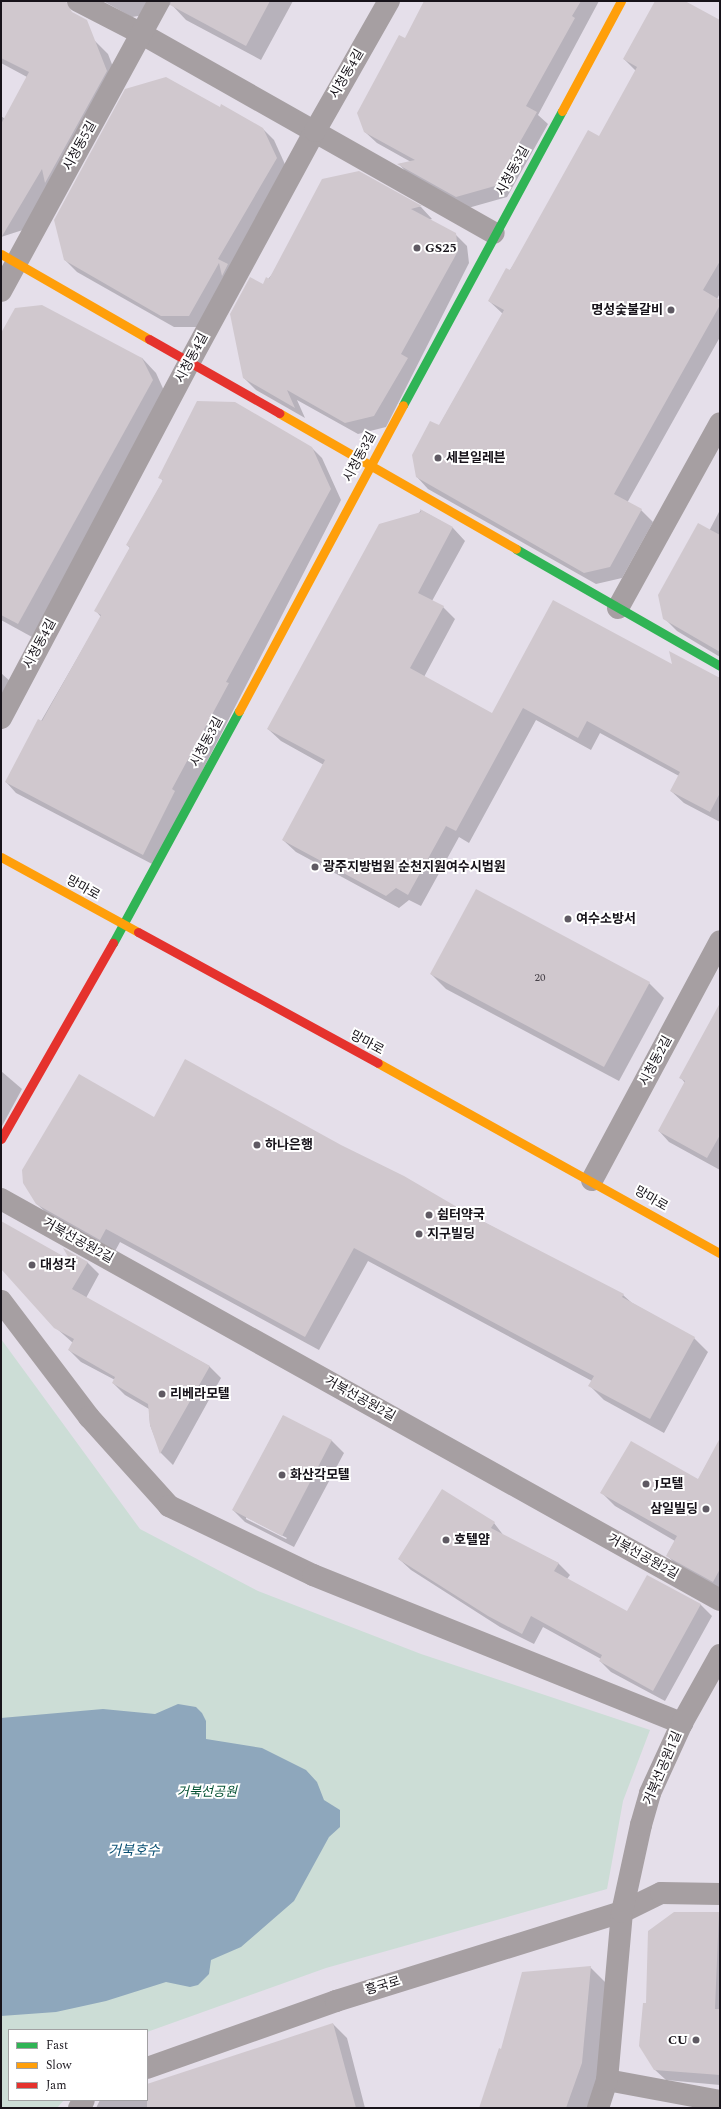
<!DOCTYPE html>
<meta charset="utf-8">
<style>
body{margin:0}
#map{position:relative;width:721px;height:2109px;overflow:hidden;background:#e5dfea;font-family:Spectral,"Noto Sans KR",serif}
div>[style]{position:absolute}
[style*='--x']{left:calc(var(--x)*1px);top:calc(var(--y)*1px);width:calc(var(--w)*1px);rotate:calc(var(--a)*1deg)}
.green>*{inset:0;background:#ccddd6}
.water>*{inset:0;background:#8ea7bc}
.shadow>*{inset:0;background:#0003}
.building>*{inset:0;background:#d0c8ce}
.street>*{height:22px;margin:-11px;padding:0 11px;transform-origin:11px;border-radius:11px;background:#a69fa2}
.fast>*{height:9px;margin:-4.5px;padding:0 4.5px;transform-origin:4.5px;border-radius:4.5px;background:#30b455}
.slow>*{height:9px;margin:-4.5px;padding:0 4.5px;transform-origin:4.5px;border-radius:4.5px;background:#ff9f0a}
.jam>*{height:9px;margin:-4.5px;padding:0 4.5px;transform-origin:4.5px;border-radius:4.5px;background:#e5322d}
.dots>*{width:11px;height:11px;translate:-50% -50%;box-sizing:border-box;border:2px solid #fff;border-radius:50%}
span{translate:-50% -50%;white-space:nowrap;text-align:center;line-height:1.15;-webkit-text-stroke:4px #fff;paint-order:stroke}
.number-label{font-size:11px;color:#474249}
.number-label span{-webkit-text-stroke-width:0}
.street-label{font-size:13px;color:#17131a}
.poi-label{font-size:13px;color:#17131a;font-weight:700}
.left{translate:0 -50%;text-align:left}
.right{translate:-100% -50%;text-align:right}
.park-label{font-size:13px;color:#055233;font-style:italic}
.water-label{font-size:14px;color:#094f73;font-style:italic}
.frame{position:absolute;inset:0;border:2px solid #17131a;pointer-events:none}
.legend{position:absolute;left:8px;top:2029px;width:140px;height:72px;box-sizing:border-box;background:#fff;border:1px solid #a2a1a3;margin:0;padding:5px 7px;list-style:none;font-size:12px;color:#17131a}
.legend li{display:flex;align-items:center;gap:8px;height:20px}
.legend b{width:20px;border:1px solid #a2a1a3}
</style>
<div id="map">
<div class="green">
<i style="clip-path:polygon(1px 1339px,140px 1529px,258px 1591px,421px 1654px,650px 1730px,623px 1801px,607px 1889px,326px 1968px,147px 2032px,9px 2030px,9px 2100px,64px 2100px,57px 2108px,1px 2108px)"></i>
</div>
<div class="water">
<i style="clip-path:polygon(178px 1704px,196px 1707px,202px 1713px,206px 1721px,206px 1739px,262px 1748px,306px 1770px,317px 1782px,324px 1800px,340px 1810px,340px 1827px,329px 1837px,294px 1901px,241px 1947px,211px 1960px,209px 1974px,198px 1985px,190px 1987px,166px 1982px,106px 2001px,56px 2012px,1px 2016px,1px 1718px,103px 1709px,155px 1714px)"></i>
</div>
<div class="shadow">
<i style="clip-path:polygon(1px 1px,14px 1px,94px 40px,108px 54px,120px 85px,29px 228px,1px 237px,1px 116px,5px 119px,27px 77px,1px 63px)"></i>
<i style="clip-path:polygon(103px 1px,293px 1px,261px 60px,186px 20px,171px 4px,162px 12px,132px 17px)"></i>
<i style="clip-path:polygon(427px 1px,599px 1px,538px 115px,548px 124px,507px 197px,468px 208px,409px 175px,399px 164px,411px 162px,377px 143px,365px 132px,406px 39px)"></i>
<i style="clip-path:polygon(656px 1px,682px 1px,720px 22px,720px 293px,717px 299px,720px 301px,720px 337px,627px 503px,641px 510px,653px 522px,622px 578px,596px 584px,428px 489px,417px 477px,439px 426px,503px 314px,489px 301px,600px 137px,636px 71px,624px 59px)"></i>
<i style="clip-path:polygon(220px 108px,263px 129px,274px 140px,288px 171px,201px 327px,174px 327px,77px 272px,65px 260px)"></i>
<i style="clip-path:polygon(359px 172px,421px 207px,432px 219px,428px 220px,455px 234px,467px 246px,469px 263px,386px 427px,358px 434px,297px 400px,305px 418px,256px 390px,244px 378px,263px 285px)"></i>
<i style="clip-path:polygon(1px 335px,142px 358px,156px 373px,166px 395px,32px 637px,1px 620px)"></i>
<i style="clip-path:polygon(312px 448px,322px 458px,341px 500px,154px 865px,16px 793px,6px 782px,101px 617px,96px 611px,130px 548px,127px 545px,163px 481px,160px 477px)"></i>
<i style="clip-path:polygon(421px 510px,453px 528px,465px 541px,432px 601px,443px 607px,455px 619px,424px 677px,492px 714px,673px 666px,720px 678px,720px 822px,684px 803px,671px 791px,679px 776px,600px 733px,591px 750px,536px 720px,469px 843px,459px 837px,421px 906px,409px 900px,399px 908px,296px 852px,283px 840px,324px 765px,281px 741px,268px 729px)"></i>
<i style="clip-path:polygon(720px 510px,720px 657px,677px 631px,664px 618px)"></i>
<i style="clip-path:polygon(1px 673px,12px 683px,1px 703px)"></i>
<i style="clip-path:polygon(476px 891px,649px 983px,664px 998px,619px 1081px,446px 989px,431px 974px)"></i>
<i style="clip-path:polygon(720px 1030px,720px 1170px,669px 1142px,659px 1131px,685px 1083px,681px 1078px)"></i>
<i style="clip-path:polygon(1px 1071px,22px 1089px,1px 1128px)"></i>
<i style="clip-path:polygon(154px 1118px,468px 1214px,623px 1295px,632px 1303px,694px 1338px,708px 1352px,664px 1433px,604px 1400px,590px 1386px,592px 1381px,368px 1261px,319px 1350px,120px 1242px,114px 1253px,52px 1218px,37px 1204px)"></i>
<i style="clip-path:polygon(1px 1223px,73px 1262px,87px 1262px,99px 1274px,86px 1298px,209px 1366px,221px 1378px,173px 1465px,161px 1453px,150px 1425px,149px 1409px,125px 1395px,113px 1383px,115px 1380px,81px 1362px,69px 1350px,73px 1343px,55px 1327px,1px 1267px)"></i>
<i style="clip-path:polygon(evenodd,283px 1416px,332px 1441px,344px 1453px,294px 1547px,245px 1522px,233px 1510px,283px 1416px,246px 1517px,287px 1538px,286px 1539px,246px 1519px,246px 1517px)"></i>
<i style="clip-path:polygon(720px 1440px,720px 1590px,680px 1569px,667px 1555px,675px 1541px,615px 1506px,602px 1493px,698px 1480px)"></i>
<i style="clip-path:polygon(494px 1523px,504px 1536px,558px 1563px,570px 1575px,567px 1579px,627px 1612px,700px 1604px,712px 1616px,665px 1701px,611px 1672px,600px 1661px,601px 1659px,543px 1627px,534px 1644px,500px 1627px,411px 1570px,399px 1559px)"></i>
<i style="clip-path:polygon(675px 1913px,720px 1913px,720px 2085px,666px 2080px,654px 2069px)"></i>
<i style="clip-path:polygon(590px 1967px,606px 1983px,597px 2082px,588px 2108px,480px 2108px,501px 2050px)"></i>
<i style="clip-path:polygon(333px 2024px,347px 2038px,365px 2108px,96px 2108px,100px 2100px,147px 2100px,147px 2085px)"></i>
</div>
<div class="building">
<i style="clip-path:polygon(1px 1px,66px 1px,72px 12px,87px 20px,107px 71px,45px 183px,42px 169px,1px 238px,1px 124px,29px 72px,1px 58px)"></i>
<i style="clip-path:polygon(171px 1px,270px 1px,246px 46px,170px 5px)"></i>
<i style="clip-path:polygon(424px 1px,581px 1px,572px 16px,575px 18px,526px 106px,537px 112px,495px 186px,456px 197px,397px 164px,415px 160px,364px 132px,357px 113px,399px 35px,405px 38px)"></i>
<i style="clip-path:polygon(655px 1px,685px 1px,720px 20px,720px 261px,703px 290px,720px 300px,720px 305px,614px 494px,642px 509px,610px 567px,584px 573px,416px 477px,412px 455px,430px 421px,439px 425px,504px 310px,488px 301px,506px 268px,510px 270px,588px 130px,599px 136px,637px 67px,623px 59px)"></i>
<i style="clip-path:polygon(166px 77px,220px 107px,221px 104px,263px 128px,277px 158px,218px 259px,228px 264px,222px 276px,219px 263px,189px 316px,161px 316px,64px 260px,54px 220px,125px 89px)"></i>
<i style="clip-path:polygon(359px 171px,422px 206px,411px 209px,456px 233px,458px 251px,401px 354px,408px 358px,374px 416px,345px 423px,287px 390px,295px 408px,243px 378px,230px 314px,250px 277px,263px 284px,266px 277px,269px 279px,322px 179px)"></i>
<i style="clip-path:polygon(42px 305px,142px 358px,153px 380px,18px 624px,1px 615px,1px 333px,15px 308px)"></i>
<i style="clip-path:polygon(197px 401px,235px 402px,312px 447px,331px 489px,226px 682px,229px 683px,172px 789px,175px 791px,143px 855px,5px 782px,38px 719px,42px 721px,101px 615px,94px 611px,130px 547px,126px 545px,163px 480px,158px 478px)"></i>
<i style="clip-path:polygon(420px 509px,453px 527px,418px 593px,444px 606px,410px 668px,492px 713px,553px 600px,672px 664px,669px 651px,720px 678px,720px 793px,710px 812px,670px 791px,680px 772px,587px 721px,578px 738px,523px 708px,456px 831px,446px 826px,408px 895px,396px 888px,386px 896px,282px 840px,325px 760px,267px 729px,379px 524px,421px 512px)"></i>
<i style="clip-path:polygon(698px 523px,720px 535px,720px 652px,663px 619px,658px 595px)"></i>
<i style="clip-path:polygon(476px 889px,650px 982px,604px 1067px,430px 974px)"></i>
<i style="clip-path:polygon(720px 1003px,720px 1135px,707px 1158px,658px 1131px,685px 1081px,679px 1078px)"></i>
<i style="clip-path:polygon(185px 1059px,341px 1145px,404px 1176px,469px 1214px,624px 1294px,622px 1297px,695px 1337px,650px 1419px,588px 1386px,594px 1376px,354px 1248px,305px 1337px,106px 1229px,100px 1240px,36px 1204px,23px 1183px,22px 1170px,79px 1074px,154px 1117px)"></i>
<i style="clip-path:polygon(1px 1221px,70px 1260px,63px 1248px,88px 1262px,72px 1289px,210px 1366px,160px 1454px,150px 1425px,148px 1404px,112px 1383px,115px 1377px,68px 1350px,74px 1339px,54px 1328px,1px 1269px)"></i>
<i style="clip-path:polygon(283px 1415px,332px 1440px,282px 1536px,232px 1510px)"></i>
<i style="clip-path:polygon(720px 1438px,720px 1569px,713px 1582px,666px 1556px,677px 1536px,600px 1493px,631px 1441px,698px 1479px)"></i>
<i style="clip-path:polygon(442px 1489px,495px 1522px,491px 1528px,559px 1563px,554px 1571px,627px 1611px,647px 1575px,701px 1604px,653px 1691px,599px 1661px,602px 1655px,531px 1616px,522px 1634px,488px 1616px,398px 1559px)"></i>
<i style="clip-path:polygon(674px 1912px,719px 1912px,715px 2009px,720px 2009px,720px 2075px,654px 2070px,639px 2046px,643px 2003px,646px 2003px,648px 1931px)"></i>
<i style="clip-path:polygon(591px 1966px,582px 2063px,566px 2108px,479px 2108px,499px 2048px,501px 2049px,522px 1972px)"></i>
<i style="clip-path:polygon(333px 2023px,356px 2108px,147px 2108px,147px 2084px)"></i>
</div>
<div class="street">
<i style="--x:78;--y:1;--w:72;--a:27.3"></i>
<i style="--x:142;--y:34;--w:404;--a:29.5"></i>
<i style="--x:1;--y:291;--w:330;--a:-61.4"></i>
<i style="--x:618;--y:608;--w:211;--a:-61.1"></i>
<i style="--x:1;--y:718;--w:404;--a:-62.1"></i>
<i style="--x:190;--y:361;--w:262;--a:-61.5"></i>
<i style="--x:315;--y:131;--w:150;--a:-60.4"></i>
<i style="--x:592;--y:1180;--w:271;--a:-61.8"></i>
<i style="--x:1;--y:1199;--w:823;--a:29.15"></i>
<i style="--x:1;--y:1301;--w:146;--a:52.8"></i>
<i style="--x:89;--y:1417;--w:120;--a:48"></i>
<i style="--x:169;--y:1506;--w:160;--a:25.6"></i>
<i style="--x:313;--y:1575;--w:398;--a:21.9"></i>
<i style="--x:147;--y:2068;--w:201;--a:-19.5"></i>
<i style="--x:336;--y:2001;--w:300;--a:-17.3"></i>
<i style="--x:622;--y:1912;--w:43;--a:-26"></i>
<i style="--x:661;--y:1893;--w:59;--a:1"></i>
<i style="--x:607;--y:2080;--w:115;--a:10.5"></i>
<i style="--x:79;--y:2108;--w:9;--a:-58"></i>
<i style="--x:598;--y:2108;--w:29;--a:-72"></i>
<i style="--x:607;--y:2080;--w:169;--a:-84.9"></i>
<i style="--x:622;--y:1912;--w:89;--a:-77.7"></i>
<i style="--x:641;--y:1825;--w:33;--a:-74"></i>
<i style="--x:650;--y:1793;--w:77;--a:-65.4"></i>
<i style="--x:682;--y:1723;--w:78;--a:-60.8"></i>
</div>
<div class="fast">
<i style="--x:403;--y:405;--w:334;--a:-61.6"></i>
<i style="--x:516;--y:549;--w:235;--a:29.8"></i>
<i style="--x:113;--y:943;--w:264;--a:-61.5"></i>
</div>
<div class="slow">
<i style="--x:562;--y:111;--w:125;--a:-61.8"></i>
<i style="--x:1;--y:254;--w:171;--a:29.9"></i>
<i style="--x:279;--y:413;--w:273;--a:29.8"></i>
<i style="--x:239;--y:711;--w:347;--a:-61.8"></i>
<i style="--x:1;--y:857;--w:156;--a:28.7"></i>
<i style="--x:378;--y:1063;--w:391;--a:29.1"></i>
</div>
<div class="jam">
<i style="--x:149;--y:339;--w:150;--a:29.6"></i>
<i style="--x:138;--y:932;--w:273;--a:28.6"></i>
<i style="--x:1;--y:1139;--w:226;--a:-60.3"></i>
</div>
<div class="dots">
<i style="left:417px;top:248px;background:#5f5a63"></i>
<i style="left:671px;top:310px;background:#5f5a63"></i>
<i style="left:438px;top:458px;background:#5f5a63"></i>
<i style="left:315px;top:867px;background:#5f5a63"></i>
<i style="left:568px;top:919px;background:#5f5a63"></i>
<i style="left:257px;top:1145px;background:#5f5a63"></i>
<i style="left:429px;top:1215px;background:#5f5a63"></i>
<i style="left:419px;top:1234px;background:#5f5a63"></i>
<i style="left:32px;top:1265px;background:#5f5a63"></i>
<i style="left:162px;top:1394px;background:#5f5a63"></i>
<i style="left:282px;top:1475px;background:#5f5a63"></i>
<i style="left:646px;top:1484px;background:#5f5a63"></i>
<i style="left:706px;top:1509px;background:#5f5a63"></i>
<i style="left:446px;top:1540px;background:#5f5a63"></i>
<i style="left:696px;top:2040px;background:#5f5a63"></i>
</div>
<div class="number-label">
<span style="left:540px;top:978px">20</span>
</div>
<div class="street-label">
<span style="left:347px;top:74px;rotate:-60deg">시청동4길</span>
<span style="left:80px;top:146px;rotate:-61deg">시청동5길</span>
<span style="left:513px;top:171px;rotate:-61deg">시청동3길</span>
<span style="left:192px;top:358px;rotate:-62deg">시청동4길</span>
<span style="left:360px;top:457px;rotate:-62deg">시청동3길</span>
<span style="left:40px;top:644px;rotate:-62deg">시청동4길</span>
<span style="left:207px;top:742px;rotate:-62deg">시청동3길</span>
<span style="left:83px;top:888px;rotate:29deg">망마로</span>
<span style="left:367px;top:1043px;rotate:28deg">망마로</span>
<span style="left:656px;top:1061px;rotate:-62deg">시청동2길</span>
<span style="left:651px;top:1199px;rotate:30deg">망마로</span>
<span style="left:78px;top:1241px;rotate:29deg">거북선공원2길</span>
<span style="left:360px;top:1399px;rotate:29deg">거북선공원2길</span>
<span style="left:643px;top:1557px;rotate:29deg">거북선공원2길</span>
<span style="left:663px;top:1768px;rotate:-67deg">거북선공원1길</span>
<span style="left:383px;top:1986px;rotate:-17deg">흥국로</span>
</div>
<div class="poi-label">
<span class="left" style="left:425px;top:248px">GS25</span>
<span class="right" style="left:663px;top:310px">명성숯불갈비</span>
<span class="left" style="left:446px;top:458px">세븐일레븐</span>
<span class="left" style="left:323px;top:867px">광주지방법원 순천지원여수시법원</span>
<span class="left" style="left:576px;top:919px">여수소방서</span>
<span class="left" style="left:265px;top:1145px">하나은행</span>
<span class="left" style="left:437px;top:1215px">쉼터약국</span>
<span class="left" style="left:427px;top:1234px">지구빌딩</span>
<span class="left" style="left:40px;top:1265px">대성각</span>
<span class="left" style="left:170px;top:1394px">리베라모텔</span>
<span class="left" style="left:290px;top:1475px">화산각모텔</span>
<span class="left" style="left:654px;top:1484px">J모텔</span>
<span class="right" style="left:698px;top:1509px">삼일빌딩</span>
<span class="left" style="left:454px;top:1540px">호텔얌</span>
<span class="right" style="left:688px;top:2040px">CU</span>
</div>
<div class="park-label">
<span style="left:207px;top:1792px">거북선공원</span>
</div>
<div class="water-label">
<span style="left:134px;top:1851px">거북호수</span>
</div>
<div class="frame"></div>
<ul class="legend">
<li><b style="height:5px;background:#30b455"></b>Fast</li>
<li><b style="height:5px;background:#ff9f0a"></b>Slow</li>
<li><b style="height:5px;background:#e5322d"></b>Jam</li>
</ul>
</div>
